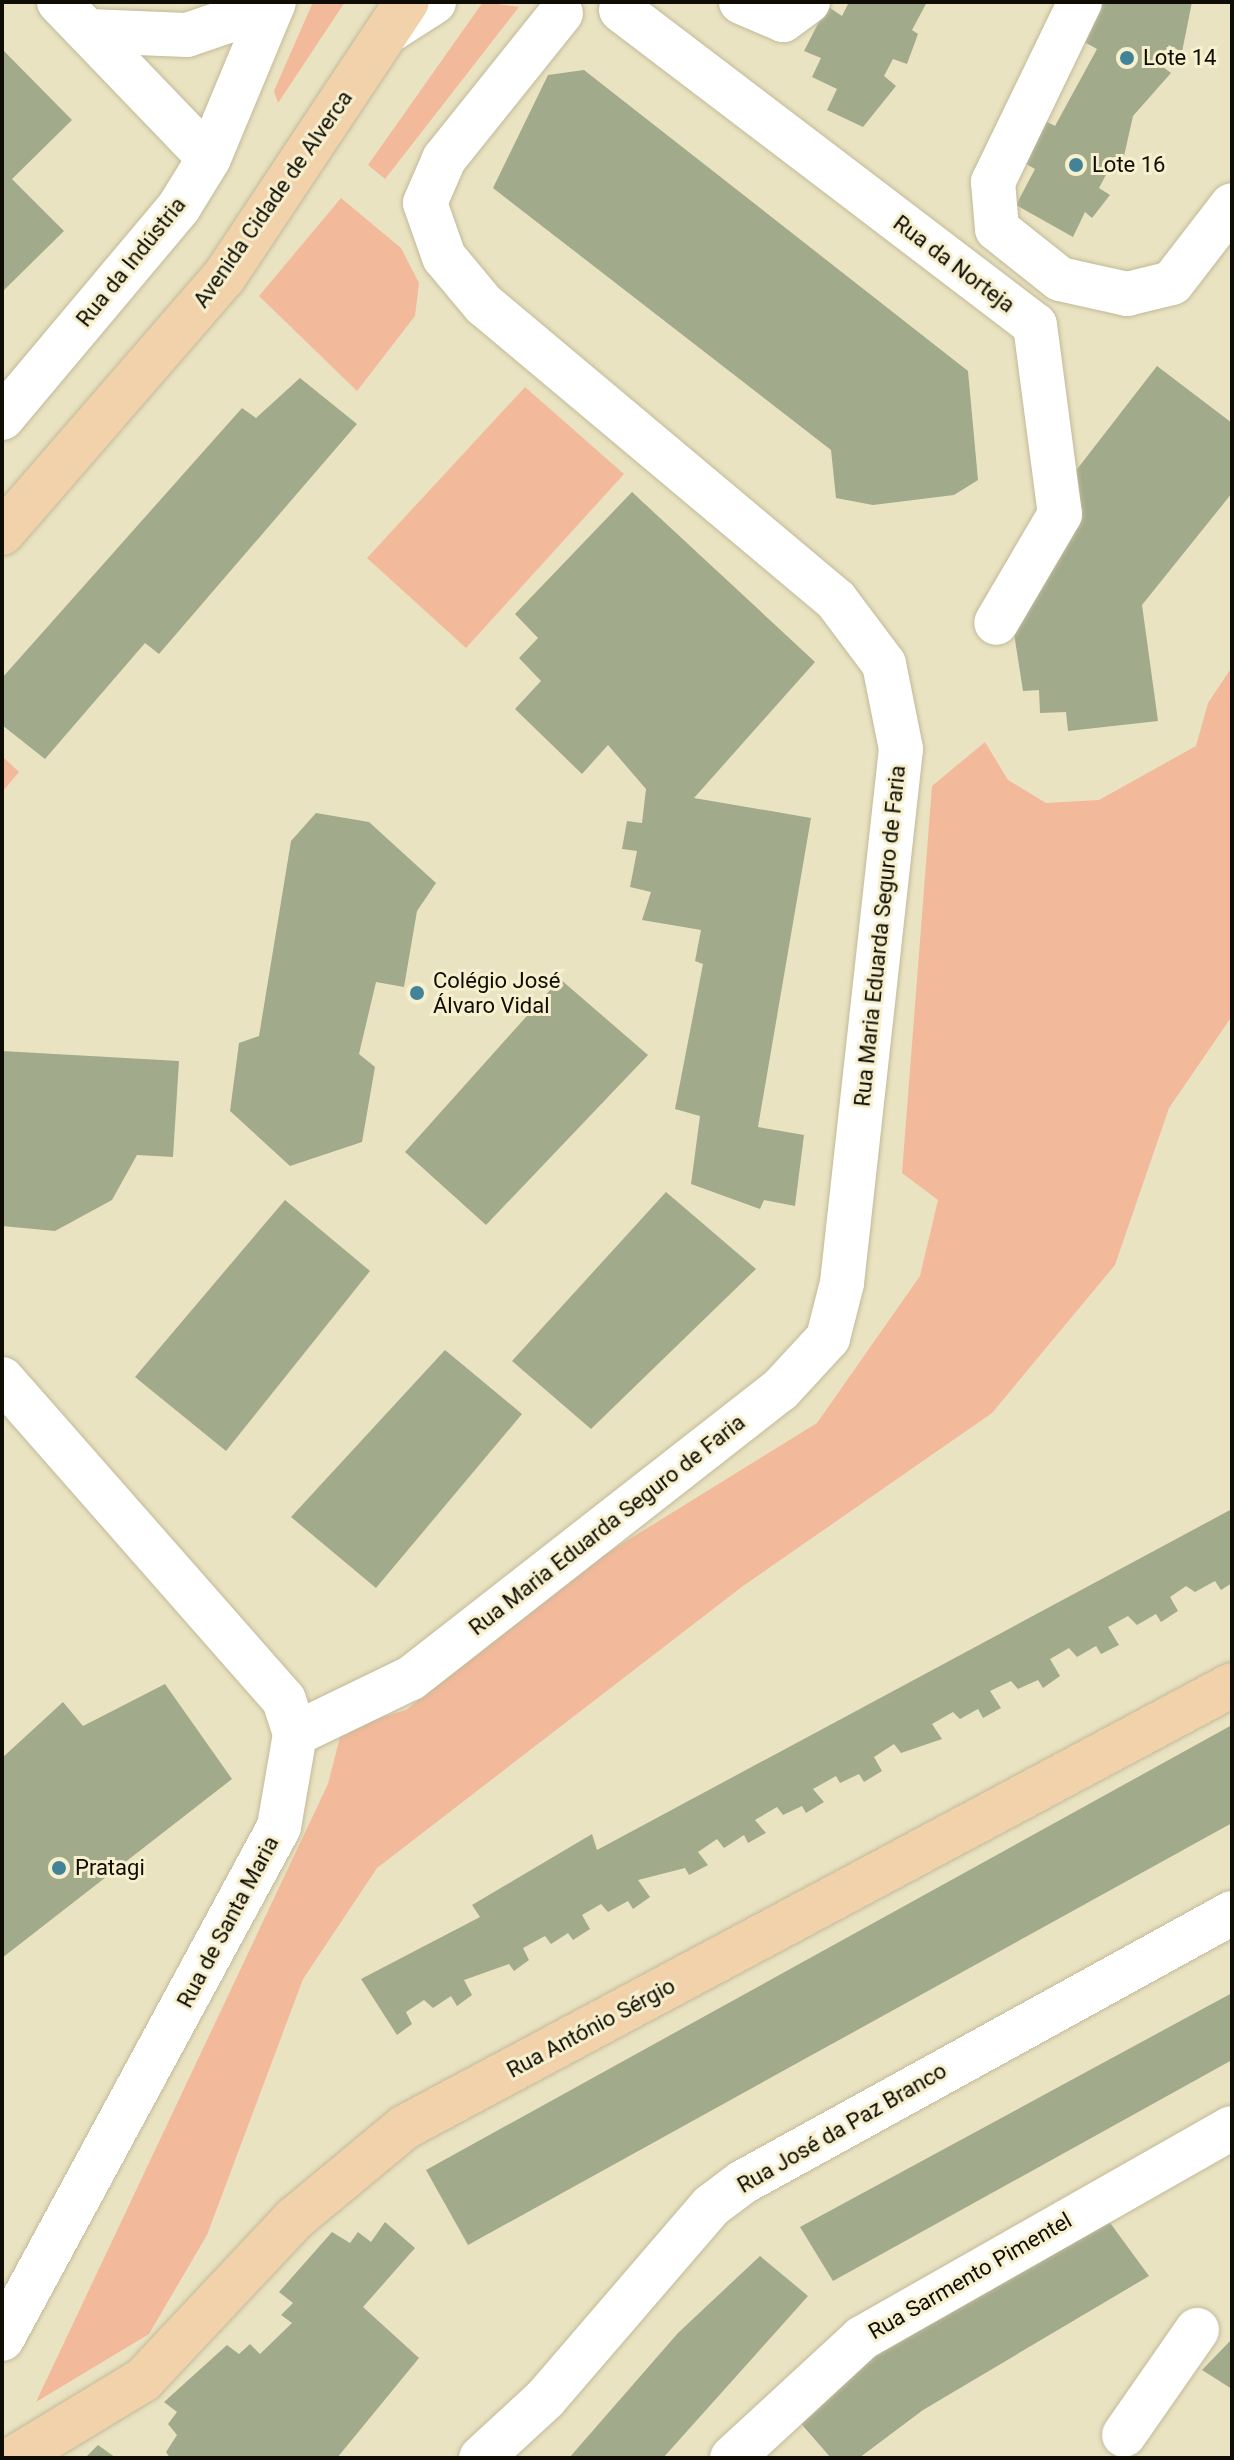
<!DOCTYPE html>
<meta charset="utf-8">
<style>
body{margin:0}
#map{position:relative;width:1234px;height:2460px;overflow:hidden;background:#eae3c1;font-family:Roboto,sans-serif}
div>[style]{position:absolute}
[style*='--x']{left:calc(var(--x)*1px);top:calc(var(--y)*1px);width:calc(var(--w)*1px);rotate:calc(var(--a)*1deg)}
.green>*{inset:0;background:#f2b99b}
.building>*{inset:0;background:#a1aa8b}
.roads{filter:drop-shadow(0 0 2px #c1ba9a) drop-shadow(0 0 2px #c1ba9a)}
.minor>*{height:44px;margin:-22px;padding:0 22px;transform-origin:22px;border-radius:22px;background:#fff}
.major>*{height:44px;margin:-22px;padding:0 22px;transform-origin:22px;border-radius:22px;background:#f1d2aa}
.dots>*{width:22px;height:22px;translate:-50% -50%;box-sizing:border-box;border:4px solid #f7f0ce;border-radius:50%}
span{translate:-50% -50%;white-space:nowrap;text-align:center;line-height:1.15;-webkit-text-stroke:6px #f7f0ce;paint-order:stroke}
.poi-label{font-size:22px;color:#0e0c03}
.left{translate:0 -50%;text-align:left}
.street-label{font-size:22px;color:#0e0c03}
.frame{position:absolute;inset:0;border:4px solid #0e0c03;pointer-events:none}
</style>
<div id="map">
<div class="green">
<i style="clip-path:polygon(313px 2px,345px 2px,278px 103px,274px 91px)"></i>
<i style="clip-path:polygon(483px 2px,519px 7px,385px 179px,368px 165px)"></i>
<i style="clip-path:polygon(341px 198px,401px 248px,419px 283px,415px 316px,357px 391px,259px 296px)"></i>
<i style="clip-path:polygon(525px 387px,624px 474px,466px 648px,367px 558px)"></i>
<i style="clip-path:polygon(1232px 667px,1232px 1016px,1169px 1108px,1115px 1265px,992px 1413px,743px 1586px,377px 1868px,303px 1979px,207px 2235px,149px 2334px,36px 2402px,328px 1784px,342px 1729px,406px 1710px,599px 1558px,817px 1423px,920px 1276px,938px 1200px,902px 1173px,932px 786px,985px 742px,1008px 780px,1046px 803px,1099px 800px,1196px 746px,1208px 703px)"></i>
<i style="clip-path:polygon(2px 756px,19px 772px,2px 792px)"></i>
</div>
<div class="building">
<i style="clip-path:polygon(849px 2px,927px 2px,912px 30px,918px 34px,907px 64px,893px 59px,884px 76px,896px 86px,863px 127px,827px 110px,837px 89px,812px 77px,821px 58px,804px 51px,827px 6px,842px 16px)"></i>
<i style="clip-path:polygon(1095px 2px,1192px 2px,1182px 52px,1169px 45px,1159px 64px,1171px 73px,1133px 116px,1120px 174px,1109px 169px,1099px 188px,1110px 195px,1092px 218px,1085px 212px,1073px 237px,1016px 205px,1035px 169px,1021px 161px,1041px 119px,1055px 126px,1097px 49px,1077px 38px)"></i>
<i style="clip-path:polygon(2px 49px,72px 120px,12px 179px,64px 231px,2px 292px)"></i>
<i style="clip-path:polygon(584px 70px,968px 371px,978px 480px,954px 495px,873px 505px,836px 498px,831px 450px,493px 188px,548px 75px)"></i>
<i style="clip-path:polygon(1157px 366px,1232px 423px,1232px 493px,1142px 605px,1158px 721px,1068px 731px,1066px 712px,1040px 713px,1039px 690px,1023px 691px,1010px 608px,1018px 598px,1006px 561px)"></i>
<i style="clip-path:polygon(300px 378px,357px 424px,159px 654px,145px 643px,45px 759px,2px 725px,2px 678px,242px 408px,256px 418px)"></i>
<i style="clip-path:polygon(632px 492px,815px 662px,694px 798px,811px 818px,758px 1127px,804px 1135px,795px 1206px,764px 1200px,760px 1209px,691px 1184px,700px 1116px,675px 1109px,703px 964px,695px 961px,701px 930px,642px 920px,651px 892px,630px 887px,637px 851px,622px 849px,627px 821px,642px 823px,646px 789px,608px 745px,582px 774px,515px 709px,541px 681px,519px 658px,538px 638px,515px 614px)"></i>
<i style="clip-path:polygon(316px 813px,369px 822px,436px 883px,417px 911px,404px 987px,376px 982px,359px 1054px,375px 1067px,362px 1142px,290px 1166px,230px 1111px,239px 1043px,259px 1036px,291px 841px)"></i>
<i style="clip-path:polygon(560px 979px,648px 1055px,486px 1225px,405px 1152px)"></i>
<i style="clip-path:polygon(2px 1051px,179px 1061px,173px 1157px,137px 1155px,112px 1200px,55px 1231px,2px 1226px)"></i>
<i style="clip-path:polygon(666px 1192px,756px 1269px,591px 1429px,512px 1361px)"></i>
<i style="clip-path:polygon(285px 1200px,370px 1271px,226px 1451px,135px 1377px)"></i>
<i style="clip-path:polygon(445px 1350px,522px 1414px,376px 1588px,291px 1517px)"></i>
<i style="clip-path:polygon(1232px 1509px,1232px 1583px,1221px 1590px,1215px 1581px,1195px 1592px,1186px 1586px,1170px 1597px,1178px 1611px,1161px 1622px,1156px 1614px,1137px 1625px,1128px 1616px,1108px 1627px,1119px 1645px,1101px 1654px,1096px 1646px,1077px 1657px,1069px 1648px,1050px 1659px,1060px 1676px,1043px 1688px,1038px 1680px,1018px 1689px,1011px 1681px,990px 1691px,1001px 1708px,983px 1718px,978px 1709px,960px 1719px,953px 1712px,932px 1724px,942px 1739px,901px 1753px,894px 1744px,874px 1757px,882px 1771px,864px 1782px,859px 1774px,840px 1783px,836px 1776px,813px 1789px,824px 1802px,806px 1813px,802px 1806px,783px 1815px,777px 1807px,755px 1820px,766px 1833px,748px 1843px,744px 1835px,724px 1848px,717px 1839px,698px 1852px,708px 1865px,689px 1875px,685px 1868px,638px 1880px,650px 1897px,633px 1909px,628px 1901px,608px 1912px,601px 1904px,582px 1915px,590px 1929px,573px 1940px,568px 1933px,551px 1944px,545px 1936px,523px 1948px,529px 1960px,514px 1971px,509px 1964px,464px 1980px,472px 1995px,457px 2006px,451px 1996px,433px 2008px,424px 2000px,406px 2012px,412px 2024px,397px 2035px,361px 1979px,480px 1917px,472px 1905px,592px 1834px,597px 1850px)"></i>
<i style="clip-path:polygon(165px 1684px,232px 1779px,2px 1958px,2px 1758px,63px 1702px,83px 1726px)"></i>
<i style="clip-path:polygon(1232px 1725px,1232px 1823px,468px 2245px,426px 2170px)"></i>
<i style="clip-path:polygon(1232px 1993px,1232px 2060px,833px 2281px,800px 2227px)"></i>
<i style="clip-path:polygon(1105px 2216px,1149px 2276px,923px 2410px,859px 2458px,831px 2458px,797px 2419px,877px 2351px)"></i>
<i style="clip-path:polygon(385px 2222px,415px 2248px,363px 2307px,419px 2358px,337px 2458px,170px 2458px,166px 2452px,177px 2435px,168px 2424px,177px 2412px,164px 2402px,227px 2345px,239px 2354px,250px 2344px,260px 2354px,292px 2323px,281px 2315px,293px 2303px,279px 2292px,332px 2232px,350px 2243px,358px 2232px,371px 2242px)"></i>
<i style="clip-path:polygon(760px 2256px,808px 2296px,663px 2458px,569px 2458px,678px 2333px)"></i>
<i style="clip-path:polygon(1232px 2339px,1232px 2389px,1202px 2370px)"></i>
<i style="clip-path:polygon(98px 2445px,116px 2458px,85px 2458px)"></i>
</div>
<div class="roads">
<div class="minor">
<i style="--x:59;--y:2;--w:216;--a:46.1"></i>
<i style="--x:741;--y:2;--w:46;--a:23.2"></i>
<i style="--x:783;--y:20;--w:31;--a:-36"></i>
<i style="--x:1080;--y:2;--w:200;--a:115.8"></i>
<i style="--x:993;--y:182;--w:47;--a:85.1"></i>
<i style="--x:997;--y:229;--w:80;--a:38.4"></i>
<i style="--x:1060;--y:279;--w:69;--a:12.6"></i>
<i style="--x:1127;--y:294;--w:46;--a:-13.7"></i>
<i style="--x:1172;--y:283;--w:98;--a:-52.4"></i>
<i style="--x:621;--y:10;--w:520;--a:37.27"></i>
<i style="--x:1035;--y:325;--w:191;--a:82.5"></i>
<i style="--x:1060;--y:514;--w:126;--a:120.4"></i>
<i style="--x:392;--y:29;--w:50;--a:-32.7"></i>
<i style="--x:88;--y:31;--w:99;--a:2.3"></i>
<i style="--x:187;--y:35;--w:90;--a:-18.8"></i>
<i style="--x:2;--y:418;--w:275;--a:-50"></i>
<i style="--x:179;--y:207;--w:57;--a:-58.5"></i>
<i style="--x:209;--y:158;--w:169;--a:-67.4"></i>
<i style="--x:2;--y:1379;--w:427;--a:48.7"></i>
<i style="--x:284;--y:1700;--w:36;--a:72"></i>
<i style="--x:295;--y:1734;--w:94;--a:99.8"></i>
<i style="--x:279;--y:1827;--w:582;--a:118.41"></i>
<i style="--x:295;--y:1734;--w:129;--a:-25.8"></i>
<i style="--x:411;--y:1678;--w:468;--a:-38"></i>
<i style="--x:780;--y:1390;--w:71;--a:-47.3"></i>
<i style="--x:828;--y:1338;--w:57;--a:-75.7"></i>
<i style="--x:842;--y:1283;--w:537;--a:-83.7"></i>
<i style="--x:901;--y:749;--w:87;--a:-101.3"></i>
<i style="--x:884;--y:664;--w:80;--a:-126.9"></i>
<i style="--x:836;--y:600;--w:459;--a:-140"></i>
<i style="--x:484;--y:305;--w:62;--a:-129.8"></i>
<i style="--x:444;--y:257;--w:57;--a:-109.4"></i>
<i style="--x:425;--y:203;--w:48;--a:-66.6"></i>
<i style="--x:444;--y:159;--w:187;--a:-51.3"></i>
<i style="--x:1124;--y:2435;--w:128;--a:-55.2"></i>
<i style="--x:481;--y:2458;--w:87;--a:-42.7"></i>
<i style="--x:545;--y:2399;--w:255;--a:-49.3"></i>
<i style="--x:711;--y:2206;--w:40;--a:-37"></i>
<i style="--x:743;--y:2182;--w:558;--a:-28.82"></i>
<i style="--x:732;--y:2458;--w:177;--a:-42.7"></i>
<i style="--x:862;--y:2338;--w:425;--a:-29.6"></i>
</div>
<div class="major">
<i style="--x:2;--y:533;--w:339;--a:-49.1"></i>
<i style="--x:224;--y:277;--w:330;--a:-56.4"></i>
<i style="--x:14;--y:2458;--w:151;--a:-31.2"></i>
<i style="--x:143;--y:2380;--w:221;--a:-46.8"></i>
<i style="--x:294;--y:2219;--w:144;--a:-39.7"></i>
<i style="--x:405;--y:2127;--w:938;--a:-28.12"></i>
</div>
</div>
<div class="dots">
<i style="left:1127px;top:58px;background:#438397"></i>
<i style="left:1076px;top:165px;background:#438397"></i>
<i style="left:417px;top:993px;background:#438397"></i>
<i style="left:59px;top:1868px;background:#438397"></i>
</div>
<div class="poi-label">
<span class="left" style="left:1143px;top:58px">Lote 14</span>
<span class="left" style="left:1092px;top:165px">Lote 16</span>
<span class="left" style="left:433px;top:993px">Colégio José<br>Álvaro Vidal</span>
<span class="left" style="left:75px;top:1868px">Pratagi</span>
</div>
<div class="street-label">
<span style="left:273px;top:199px;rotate:-55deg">Avenida Cidade de Alverca</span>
<span style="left:131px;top:262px;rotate:-51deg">Rua da Indústria</span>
<span style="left:954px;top:264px;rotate:37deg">Rua da Norteja</span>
<span style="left:880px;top:936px;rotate:-84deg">Rua Maria Eduarda Seguro de Faria</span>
<span style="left:607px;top:1525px;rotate:-38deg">Rua Maria Eduarda Seguro de Faria</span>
<span style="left:228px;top:1922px;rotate:-62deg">Rua de Santa Maria</span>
<span style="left:591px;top:2028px;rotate:-28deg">Rua António Sérgio</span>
<span style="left:842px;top:2128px;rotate:-30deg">Rua José da Paz Branco</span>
<span style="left:970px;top:2276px;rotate:-30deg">Rua Sarmento Pimentel</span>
</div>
<div class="frame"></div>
</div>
